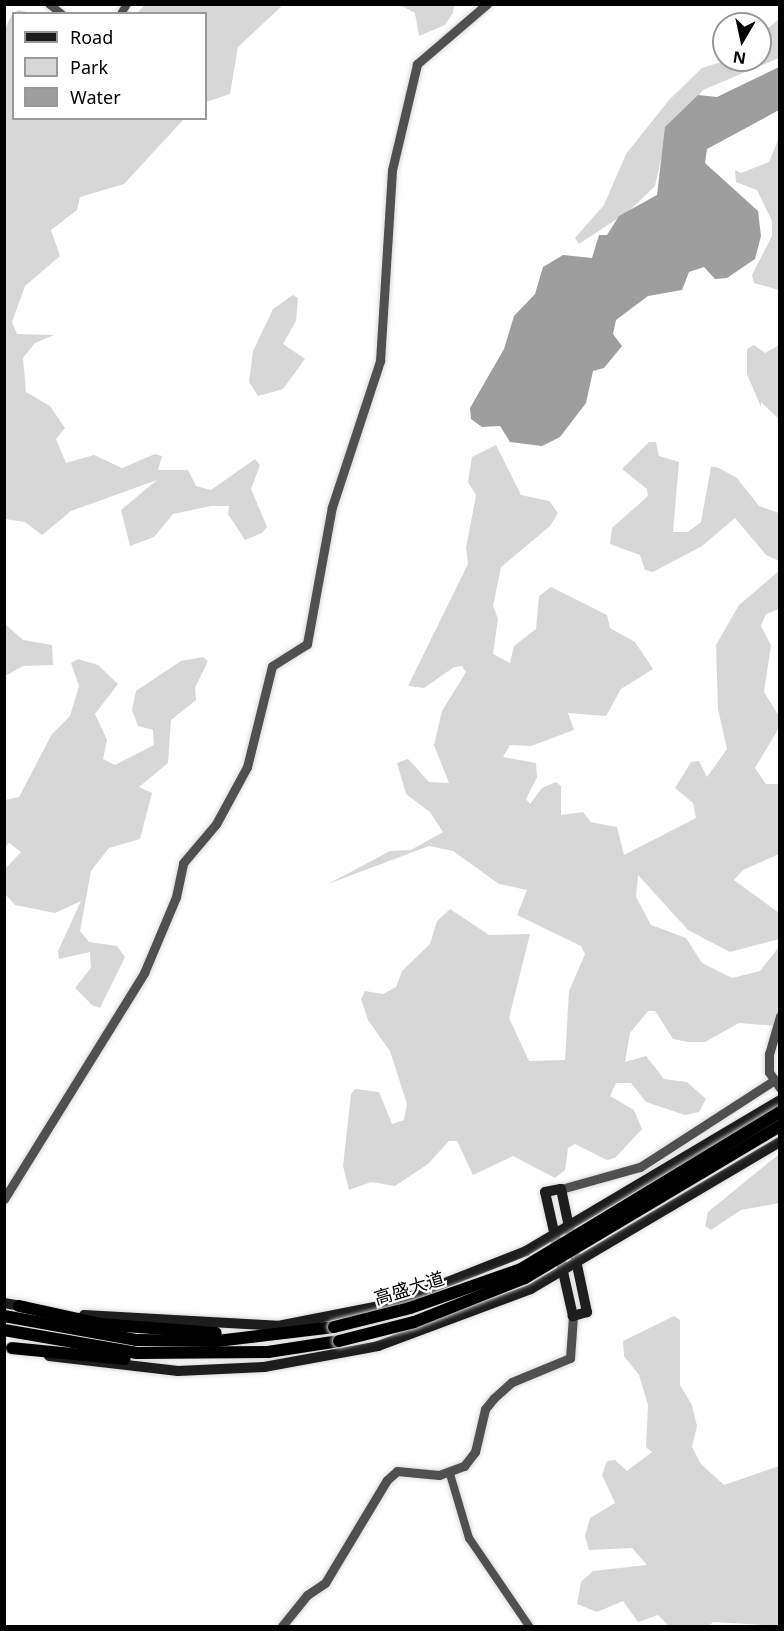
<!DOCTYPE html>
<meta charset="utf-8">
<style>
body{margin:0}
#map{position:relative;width:784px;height:1631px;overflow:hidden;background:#fff;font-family:"Noto Sans","Noto Sans SC",sans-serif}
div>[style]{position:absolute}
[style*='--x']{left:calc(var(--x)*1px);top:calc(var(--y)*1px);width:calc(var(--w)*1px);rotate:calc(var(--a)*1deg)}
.green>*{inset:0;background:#d7d7d7}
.water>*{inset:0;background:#9e9e9e}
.roads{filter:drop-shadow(0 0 2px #dbdbdb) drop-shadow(0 0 2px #dbdbdb)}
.minor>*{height:8px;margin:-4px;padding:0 4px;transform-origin:4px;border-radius:4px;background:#505050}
.tertiary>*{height:9px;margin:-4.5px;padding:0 4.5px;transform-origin:4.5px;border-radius:4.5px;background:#505050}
.secondary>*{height:10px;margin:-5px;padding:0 5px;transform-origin:5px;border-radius:5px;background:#1d1d1d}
.trunk>*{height:12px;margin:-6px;padding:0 6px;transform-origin:6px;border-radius:6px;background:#000}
.bridges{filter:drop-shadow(0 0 2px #dbdbdb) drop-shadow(0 0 2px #dbdbdb)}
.trunk-bridge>*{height:12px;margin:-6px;padding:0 6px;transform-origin:6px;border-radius:6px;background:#000}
span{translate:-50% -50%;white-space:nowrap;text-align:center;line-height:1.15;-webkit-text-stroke:4.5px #fff;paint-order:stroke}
.street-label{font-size:18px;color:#000}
.frame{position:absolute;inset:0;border:6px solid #000;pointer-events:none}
.legend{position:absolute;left:12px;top:12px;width:195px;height:108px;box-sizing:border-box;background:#fff;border:2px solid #999;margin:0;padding:8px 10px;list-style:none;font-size:18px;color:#000}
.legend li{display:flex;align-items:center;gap:12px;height:30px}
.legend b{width:30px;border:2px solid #999}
.north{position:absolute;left:712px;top:12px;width:60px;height:60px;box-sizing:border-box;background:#fff;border:2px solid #999;border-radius:50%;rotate:189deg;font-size:16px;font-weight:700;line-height:24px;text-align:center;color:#000}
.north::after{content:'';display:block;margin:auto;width:21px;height:27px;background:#000;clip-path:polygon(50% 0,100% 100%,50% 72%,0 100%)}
</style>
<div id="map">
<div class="green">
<i style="clip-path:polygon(145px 5px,145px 4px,283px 5px,238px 47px,230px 94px,206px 102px,206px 14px,137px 13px)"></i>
<i style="clip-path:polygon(400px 5px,454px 5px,453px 13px,445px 25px,419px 36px,415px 13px)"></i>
<i style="clip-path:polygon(18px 10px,32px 13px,14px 14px,14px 118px,184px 119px,124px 184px,80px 197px,77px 210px,51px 230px,60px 256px,25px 286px,12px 322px,17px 334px,54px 335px,35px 343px,23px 358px,26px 392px,50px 406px,65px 428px,56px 439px,66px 463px,94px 455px,122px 468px,155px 454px,162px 456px,158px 470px,188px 470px,196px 486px,211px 490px,255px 459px,260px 465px,251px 489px,267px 527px,262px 533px,245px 540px,228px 514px,229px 506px,211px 506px,173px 514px,154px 537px,130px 546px,121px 510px,157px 480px,71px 511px,42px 535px,25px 522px,5px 519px,4px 33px,8px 22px,12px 15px)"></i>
<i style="clip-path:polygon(779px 19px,779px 58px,703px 90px,667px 133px,655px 186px,629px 211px,579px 244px,575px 238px,604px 205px,626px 154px,669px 100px,702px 68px,727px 60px,760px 60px,760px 35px)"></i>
<i style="clip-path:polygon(779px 138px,779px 290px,754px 283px,752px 275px,772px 236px,772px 221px,757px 190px,736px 182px,735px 170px,741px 173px,769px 162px)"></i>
<i style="clip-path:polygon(293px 295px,298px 298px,296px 321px,283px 344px,305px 359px,283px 389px,258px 396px,249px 382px,253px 351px,273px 309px)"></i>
<i style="clip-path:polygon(754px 345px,765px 353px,779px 345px,779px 419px,761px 402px,761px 407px,747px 374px,747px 349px)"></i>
<i style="clip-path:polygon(649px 442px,656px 442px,659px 456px,679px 462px,673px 532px,688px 532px,701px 522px,711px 467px,717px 467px,737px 478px,759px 506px,779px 513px,779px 561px,766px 555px,735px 518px,702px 546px,653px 572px,645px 570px,640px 555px,610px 544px,612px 528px,648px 496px,647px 489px,622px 469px)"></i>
<i style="clip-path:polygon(496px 445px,521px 495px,549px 501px,558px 513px,550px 526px,501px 567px,493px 606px,498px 619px,493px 654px,510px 663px,514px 646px,536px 629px,539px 596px,551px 587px,607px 615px,610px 628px,635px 642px,653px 669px,621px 689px,606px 716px,568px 713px,574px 730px,531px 746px,510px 745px,503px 757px,536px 763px,537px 777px,526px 799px,530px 804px,542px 788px,556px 782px,561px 786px,561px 815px,583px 812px,591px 822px,617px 827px,624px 855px,696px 818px,693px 803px,675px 788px,691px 762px,699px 761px,707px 777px,727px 749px,718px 709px,716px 645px,739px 605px,779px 571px,779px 609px,766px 614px,761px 626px,771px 645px,764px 692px,779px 716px,779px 728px,755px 768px,766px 784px,779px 784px,779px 854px,743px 870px,734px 880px,779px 913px,779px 939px,730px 952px,688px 930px,638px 875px,636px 897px,651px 925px,686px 938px,702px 963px,732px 978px,760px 971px,779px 947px,779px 1026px,739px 1023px,705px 1042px,688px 1042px,673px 1039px,655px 1011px,648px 1011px,630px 1033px,625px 1062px,646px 1056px,664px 1079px,687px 1082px,706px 1099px,699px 1112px,685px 1115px,646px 1102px,631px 1083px,616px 1083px,610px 1096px,634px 1110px,642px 1129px,615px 1158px,607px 1160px,575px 1144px,568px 1148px,565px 1170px,555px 1178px,513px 1156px,473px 1175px,457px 1141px,449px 1141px,428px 1164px,395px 1186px,371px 1182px,349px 1190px,343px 1166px,351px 1094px,355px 1089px,379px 1092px,392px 1124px,404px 1120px,407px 1104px,390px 1051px,368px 1020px,361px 999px,365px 991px,383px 994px,396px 987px,402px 971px,430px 944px,437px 921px,450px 909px,489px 935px,530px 934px,509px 1018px,529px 1061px,565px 1060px,569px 991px,585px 954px,581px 946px,517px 915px,527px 890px,499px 884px,453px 851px,429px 846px,328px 884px,390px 851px,411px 850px,443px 832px,430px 812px,406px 794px,397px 763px,408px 759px,429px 782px,449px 783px,434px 745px,442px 711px,466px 672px,462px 666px,454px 667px,424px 688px,408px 686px,468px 564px,466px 548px,476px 495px,468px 482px,472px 457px)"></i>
<i style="clip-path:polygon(5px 624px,23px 640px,52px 645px,53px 665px,23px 666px,5px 676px)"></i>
<i style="clip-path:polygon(203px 657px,208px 661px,195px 688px,196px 700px,171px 720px,168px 763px,139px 787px,152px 793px,140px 839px,109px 848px,91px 871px,80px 931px,89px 942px,117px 946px,125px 957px,100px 1008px,92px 1005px,75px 988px,91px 968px,90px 952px,59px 959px,58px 951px,81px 901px,55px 913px,15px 905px,5px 894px,5px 869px,21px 852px,9px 843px,5px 847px,5px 800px,19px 797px,52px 734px,70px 716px,79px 686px,71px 663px,78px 659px,98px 665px,118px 684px,95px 714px,107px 740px,103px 759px,115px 765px,154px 745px,153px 730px,138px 726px,132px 710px,136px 691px,181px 661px)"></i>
<i style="clip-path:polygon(779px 1154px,779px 1203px,741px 1210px,711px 1230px,705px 1226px,708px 1212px)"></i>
<i style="clip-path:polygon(674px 1316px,680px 1320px,680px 1385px,692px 1405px,697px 1426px,692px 1447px,701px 1464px,724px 1485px,779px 1466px,779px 1626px,713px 1622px,709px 1626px,669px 1626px,658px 1615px,638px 1622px,623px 1601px,597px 1612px,577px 1604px,581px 1582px,593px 1571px,647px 1565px,632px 1548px,589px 1550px,585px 1536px,590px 1518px,615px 1503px,602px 1475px,607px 1461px,615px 1460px,627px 1471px,652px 1452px,646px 1447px,648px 1405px,639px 1375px,624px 1356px,623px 1341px)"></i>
</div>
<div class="water">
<i style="clip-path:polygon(779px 67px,779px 110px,707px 149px,705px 163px,758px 211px,761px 236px,755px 259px,727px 278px,715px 279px,704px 267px,689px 272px,682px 290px,648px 296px,616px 320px,613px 334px,622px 346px,604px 368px,593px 371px,586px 403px,560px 437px,542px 446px,510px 442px,500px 426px,482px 427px,471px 419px,470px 408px,504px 349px,514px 316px,535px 294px,543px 267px,563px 255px,592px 258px,599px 235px,607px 235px,619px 216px,657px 195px,665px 127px,698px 95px,717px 97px)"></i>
</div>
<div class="roads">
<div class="minor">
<i style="--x:49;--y:4;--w:16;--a:38"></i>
<i style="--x:121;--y:14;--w:12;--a:-59"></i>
<i style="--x:450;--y:1474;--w:67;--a:73.5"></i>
<i style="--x:469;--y:1538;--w:107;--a:55.7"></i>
</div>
<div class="tertiary">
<i style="--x:780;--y:1016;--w:40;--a:106"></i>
<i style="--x:769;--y:1054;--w:18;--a:90"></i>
<i style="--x:769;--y:1072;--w:19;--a:55"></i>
<i style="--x:561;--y:1189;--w:82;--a:-15.6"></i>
<i style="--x:640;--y:1167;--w:158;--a:-32.9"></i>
<i style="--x:4;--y:1199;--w:266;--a:-58.2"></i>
<i style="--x:144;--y:973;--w:82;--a:-67.2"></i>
<i style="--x:176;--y:897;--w:35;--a:-78"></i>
<i style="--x:183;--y:863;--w:51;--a:-49.8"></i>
<i style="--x:216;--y:824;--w:65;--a:-61.5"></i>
<i style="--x:247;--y:767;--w:104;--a:-76.1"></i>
<i style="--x:272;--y:666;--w:41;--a:-32.2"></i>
<i style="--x:307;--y:644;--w:139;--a:-79.7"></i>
<i style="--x:332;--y:507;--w:154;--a:-71.8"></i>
<i style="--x:380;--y:361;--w:191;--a:-86.4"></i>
<i style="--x:392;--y:170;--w:109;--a:-76.7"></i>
<i style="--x:417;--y:64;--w:92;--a:-40.6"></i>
<i style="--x:282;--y:1626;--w:40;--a:-51"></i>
<i style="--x:307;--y:1595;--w:22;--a:-34"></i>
<i style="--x:325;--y:1583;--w:120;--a:-59"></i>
<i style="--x:387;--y:1480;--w:13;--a:-42"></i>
<i style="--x:397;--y:1471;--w:42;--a:5.4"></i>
<i style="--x:439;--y:1475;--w:27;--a:-20"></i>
<i style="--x:464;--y:1466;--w:18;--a:-52"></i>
<i style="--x:475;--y:1452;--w:44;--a:-76.9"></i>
<i style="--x:485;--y:1409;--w:14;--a:-51"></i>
<i style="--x:494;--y:1398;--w:24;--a:-42"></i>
<i style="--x:512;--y:1382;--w:63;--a:-22.5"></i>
<i style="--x:570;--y:1358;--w:42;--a:-85.9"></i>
</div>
<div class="secondary">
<i style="--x:561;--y:1189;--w:126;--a:78.1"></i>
<i style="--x:587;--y:1312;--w:15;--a:164"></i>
<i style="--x:573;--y:1316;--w:127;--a:-102.7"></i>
<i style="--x:545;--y:1192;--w:16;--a:-11"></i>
<i style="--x:4;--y:1303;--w:23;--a:10"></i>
<i style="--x:84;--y:1315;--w:194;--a:3.2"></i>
<i style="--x:278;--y:1326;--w:118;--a:-11.2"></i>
<i style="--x:394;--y:1303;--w:142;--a:-21.5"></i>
<i style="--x:526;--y:1251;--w:295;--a:-30.7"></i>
<i style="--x:49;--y:1356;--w:130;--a:6.6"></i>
<i style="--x:178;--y:1371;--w:86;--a:-2.7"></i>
<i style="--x:264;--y:1367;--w:116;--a:-10.4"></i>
<i style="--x:378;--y:1346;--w:163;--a:-20.4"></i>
<i style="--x:531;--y:1289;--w:289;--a:-30.6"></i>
</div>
<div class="trunk">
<i style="--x:19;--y:1306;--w:83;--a:12.5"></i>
<i style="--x:100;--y:1324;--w:116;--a:4.4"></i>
<i style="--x:4;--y:1316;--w:134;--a:10.3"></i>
<i style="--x:136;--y:1340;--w:81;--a:0.7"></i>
<i style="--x:217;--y:1341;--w:118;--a:-6.8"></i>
<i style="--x:4;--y:1330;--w:135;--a:9.8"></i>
<i style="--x:137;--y:1353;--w:131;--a:-0.4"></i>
<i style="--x:268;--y:1352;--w:72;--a:-8.8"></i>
<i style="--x:12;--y:1348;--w:113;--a:5.6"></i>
</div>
</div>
<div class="bridges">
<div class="trunk-bridge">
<i style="--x:334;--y:1327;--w:78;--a:-14"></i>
<i style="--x:410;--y:1308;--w:118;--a:-19.4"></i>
<i style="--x:521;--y:1269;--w:303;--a:-31.2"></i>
<i style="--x:339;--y:1341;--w:77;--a:-14.2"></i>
<i style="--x:414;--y:1322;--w:119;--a:-21.6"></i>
<i style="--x:525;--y:1278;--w:297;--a:-30.8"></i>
</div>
</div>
<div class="street-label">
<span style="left:409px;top:1288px;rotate:-17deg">高盛大道</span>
</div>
<div class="frame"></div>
<ul class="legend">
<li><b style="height:8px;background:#1d1d1d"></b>Road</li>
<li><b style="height:16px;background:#d7d7d7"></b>Park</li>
<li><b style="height:16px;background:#9e9e9e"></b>Water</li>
</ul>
<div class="north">N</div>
</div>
